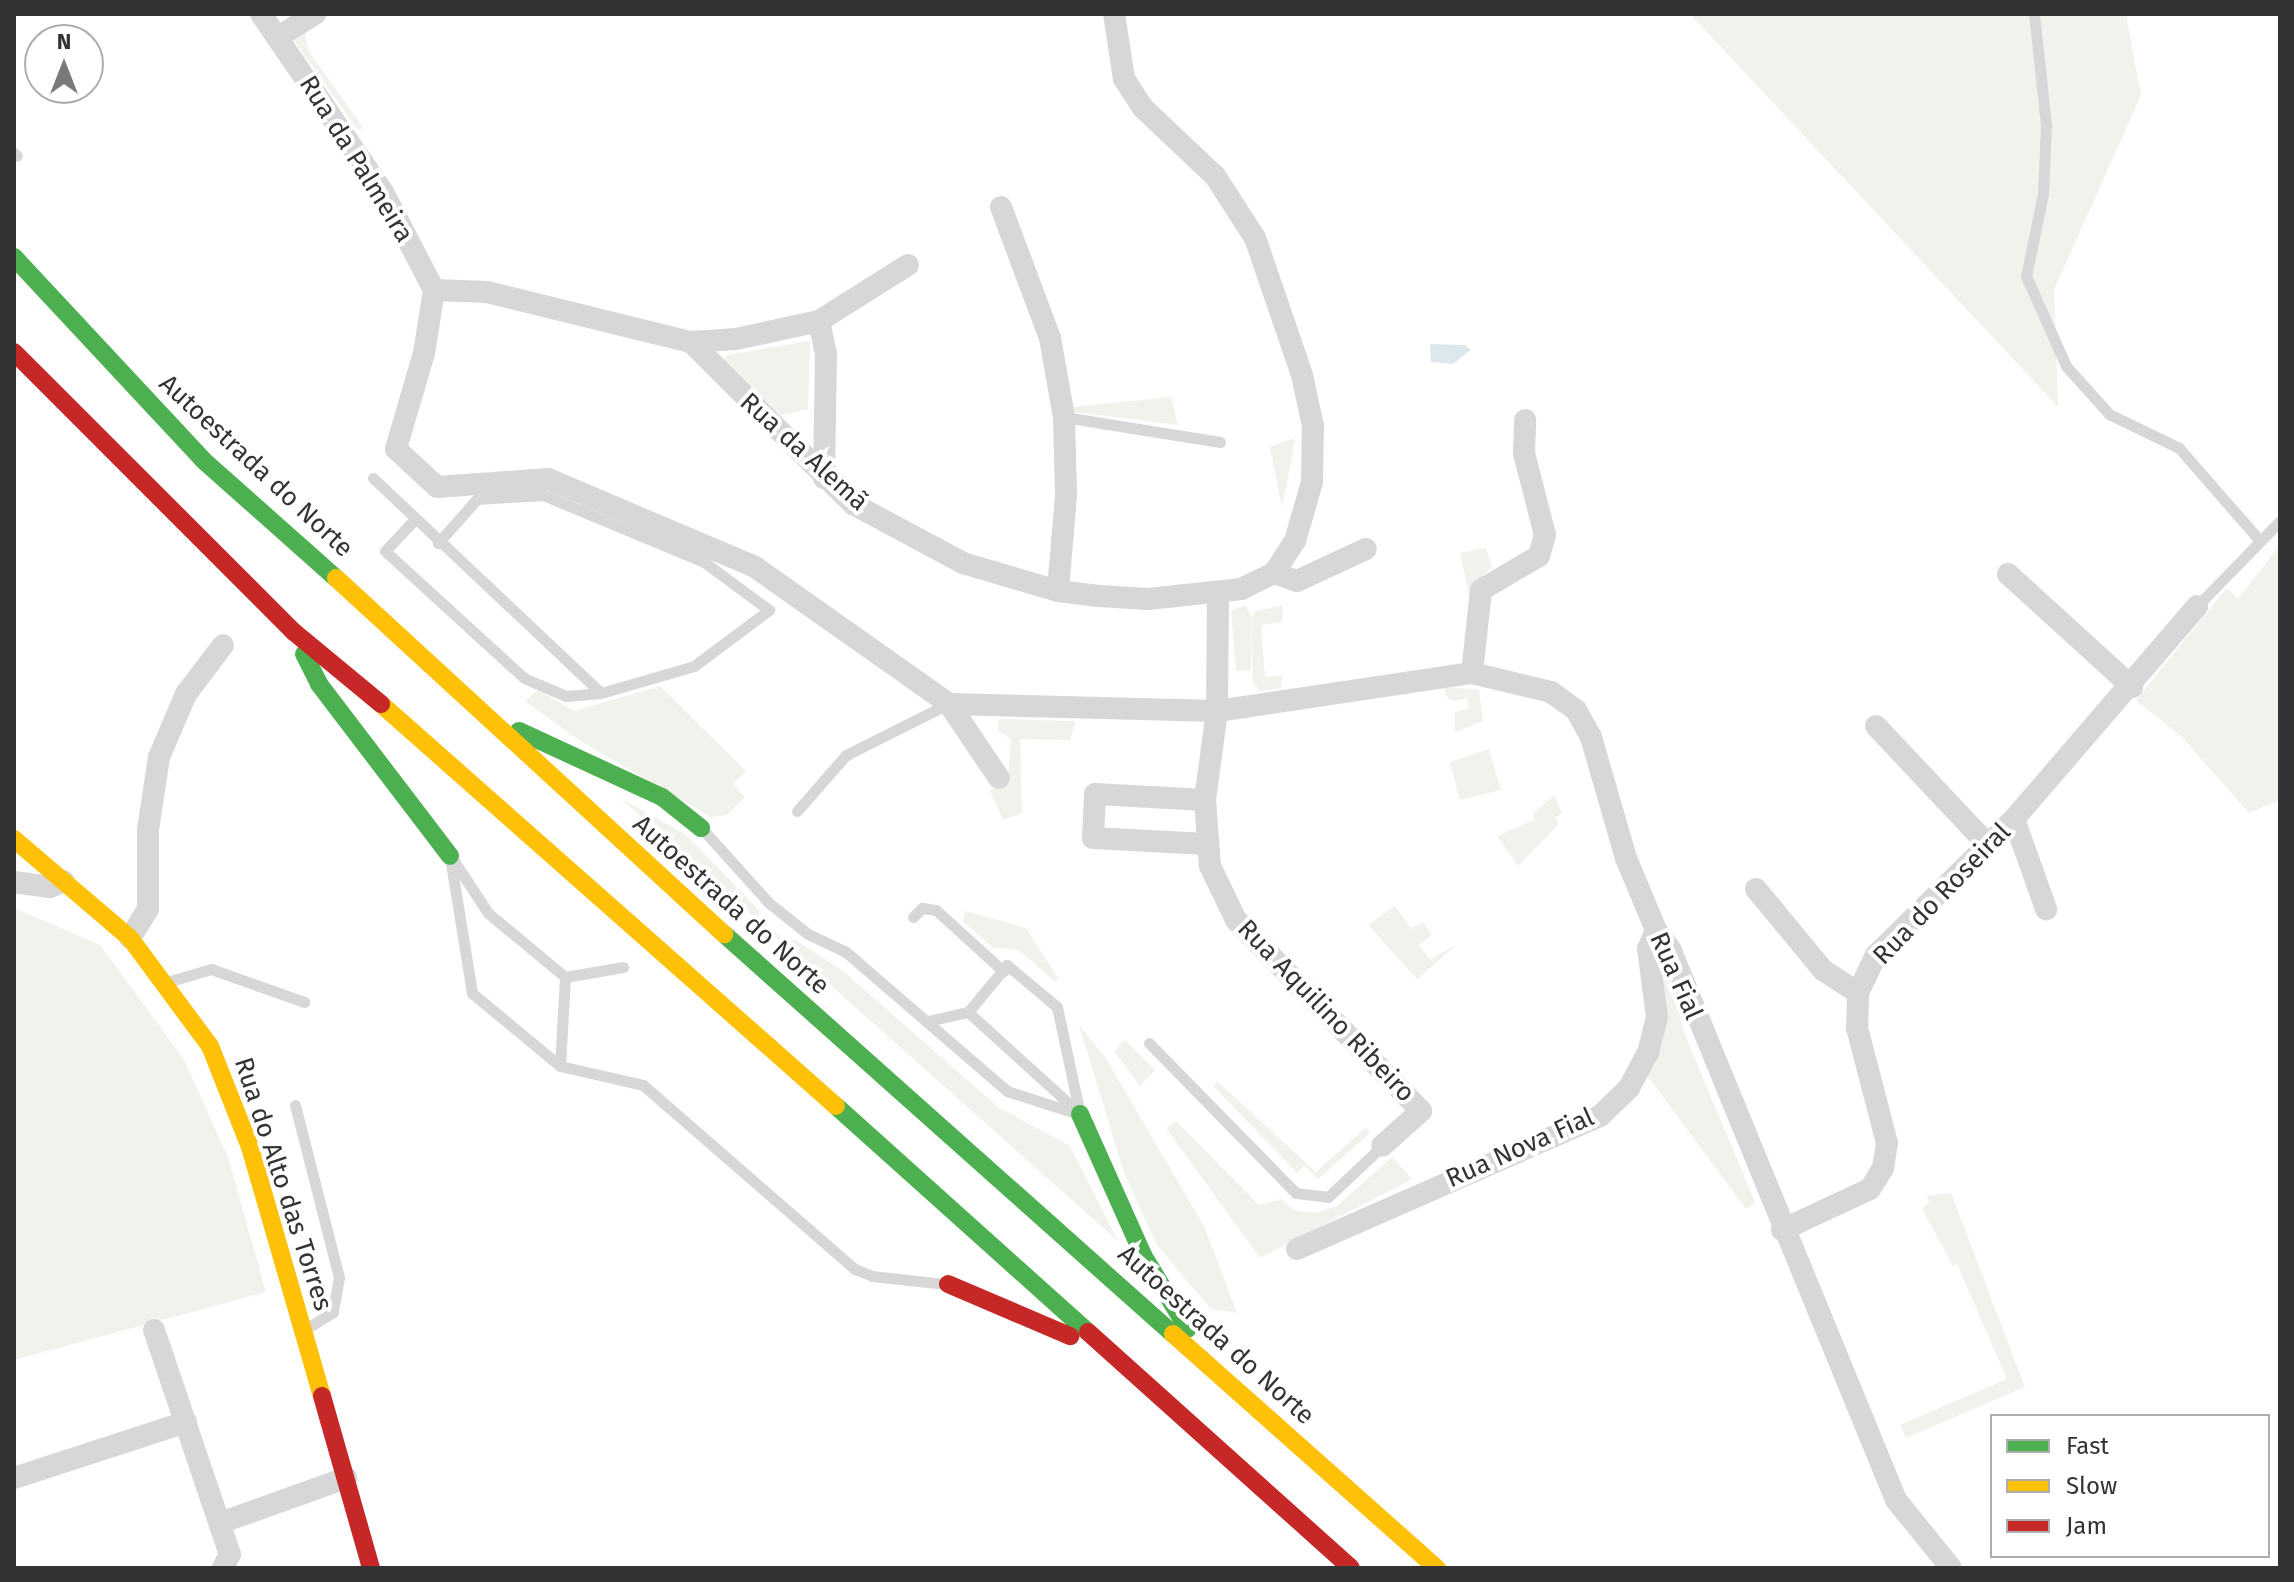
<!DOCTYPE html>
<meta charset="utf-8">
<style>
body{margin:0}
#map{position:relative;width:2294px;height:1582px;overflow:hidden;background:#fff;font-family:"Fira Sans",sans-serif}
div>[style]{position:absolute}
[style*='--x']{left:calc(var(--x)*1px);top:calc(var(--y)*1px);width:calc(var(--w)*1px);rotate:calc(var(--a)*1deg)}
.green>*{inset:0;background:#f0f3ec}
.water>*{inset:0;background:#dce8ee}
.lane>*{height:11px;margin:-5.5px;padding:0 5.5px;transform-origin:5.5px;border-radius:5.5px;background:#d7d7d7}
.street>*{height:22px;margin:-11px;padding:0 11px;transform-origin:11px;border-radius:11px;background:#d7d7d7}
.fast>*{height:18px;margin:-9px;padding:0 9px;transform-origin:9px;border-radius:9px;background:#4caf50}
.slow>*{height:18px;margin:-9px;padding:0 9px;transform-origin:9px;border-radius:9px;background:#ffc107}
.jam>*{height:18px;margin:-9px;padding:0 9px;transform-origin:9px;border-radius:9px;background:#c62828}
span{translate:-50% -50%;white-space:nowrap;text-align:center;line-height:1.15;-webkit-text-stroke:8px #fff;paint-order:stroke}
.street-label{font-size:26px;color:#333}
.frame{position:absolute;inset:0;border:16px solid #333;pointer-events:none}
.legend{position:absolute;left:1990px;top:1414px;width:280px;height:144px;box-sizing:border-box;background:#fff;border:2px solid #adadad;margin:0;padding:10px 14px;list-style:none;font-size:24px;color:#333}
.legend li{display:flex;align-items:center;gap:16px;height:40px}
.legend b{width:40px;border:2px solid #adadad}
.north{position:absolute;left:24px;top:24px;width:80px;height:80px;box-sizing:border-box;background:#fff;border:2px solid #adadad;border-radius:50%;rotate:0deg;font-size:22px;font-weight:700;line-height:32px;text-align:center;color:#333}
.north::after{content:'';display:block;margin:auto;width:28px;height:36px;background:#7a7a7a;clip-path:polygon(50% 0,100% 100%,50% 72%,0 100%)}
</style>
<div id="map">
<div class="green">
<i style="clip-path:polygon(1690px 14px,2126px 14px,2141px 95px,2054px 290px,2058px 407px)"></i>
<i style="clip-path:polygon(305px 32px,308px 50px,364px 129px,357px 129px,293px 39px)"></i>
<i style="clip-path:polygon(810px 341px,808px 409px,781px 415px,723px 361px,727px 355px)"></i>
<i style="clip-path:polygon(1171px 397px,1178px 425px,1074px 412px,1073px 407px)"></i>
<i style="clip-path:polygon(1292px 439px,1295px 440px,1282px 508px,1270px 447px)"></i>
<i style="clip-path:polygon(2280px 545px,2280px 800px,2249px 813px,2182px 737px,2136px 700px,2227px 588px,2238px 599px)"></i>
<i style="clip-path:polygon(1486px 548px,1492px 567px,1473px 587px,1470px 600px,1460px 553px)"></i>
<i style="clip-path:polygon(1245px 605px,1251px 615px,1251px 670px,1236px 671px,1231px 611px)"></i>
<i style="clip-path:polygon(1283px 605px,1282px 622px,1261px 625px,1265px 677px,1282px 675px,1281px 688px,1260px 691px,1253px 683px,1251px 618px,1256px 611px)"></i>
<i style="clip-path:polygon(660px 686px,746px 771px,733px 784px,745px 797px,727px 815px,711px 817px,577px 739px,525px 701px,538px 690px,574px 711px)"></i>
<i style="clip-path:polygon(1444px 687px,1479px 690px,1483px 721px,1455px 732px,1455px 712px,1469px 708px,1467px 698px,1453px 701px,1447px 697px)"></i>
<i style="clip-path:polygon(998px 719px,1076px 721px,1070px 740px,1020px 739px,1022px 813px,1003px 820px,990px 791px,1008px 780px,1011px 739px,998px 731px)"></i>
<i style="clip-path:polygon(1489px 749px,1501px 790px,1460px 800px,1450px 762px)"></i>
<i style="clip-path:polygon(1554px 795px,1562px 813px,1556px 817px,1559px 824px,1518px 866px,1497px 836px,1534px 820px,1533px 814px)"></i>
<i style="clip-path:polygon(620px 798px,685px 834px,758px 909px,760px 920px,785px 941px,796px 940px,843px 971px,998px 1107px,1070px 1146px,1118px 1241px)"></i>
<i style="clip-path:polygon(1395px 906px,1411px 929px,1423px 922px,1432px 935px,1419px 945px,1430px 960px,1459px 943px,1417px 979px,1368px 925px)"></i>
<i style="clip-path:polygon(14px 908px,100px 945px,183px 1058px,228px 1157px,266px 1292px,14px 1360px)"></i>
<i style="clip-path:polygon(965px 911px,1026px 928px,1059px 980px,1054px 981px,1019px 950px,992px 947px,963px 921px)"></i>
<i style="clip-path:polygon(1658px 953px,1664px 957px,1685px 1035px,1755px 1202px,1746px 1209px,1646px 1074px)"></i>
<i style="clip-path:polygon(1079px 1025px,1105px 1057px,1205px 1228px,1237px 1313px,1211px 1309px,1157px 1245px,1124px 1173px)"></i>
<i style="clip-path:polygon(1125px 1040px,1155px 1070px,1140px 1086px,1114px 1051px)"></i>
<i style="clip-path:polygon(1218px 1082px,1316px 1172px,1365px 1128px,1370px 1133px,1318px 1179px,1304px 1166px,1297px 1173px,1213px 1086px)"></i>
<i style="clip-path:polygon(1176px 1121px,1259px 1205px,1281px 1199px,1293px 1210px,1316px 1213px,1337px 1206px,1392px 1157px,1412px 1179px,1260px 1258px,1166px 1128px)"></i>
<i style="clip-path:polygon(1951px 1193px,2025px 1387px,1906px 1438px,1900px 1425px,2007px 1379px,1957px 1264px,1953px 1266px,1922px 1209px,1930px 1201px,1926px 1196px)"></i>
</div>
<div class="water">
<i style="clip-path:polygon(1430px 344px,1465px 345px,1471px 350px,1453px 364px,1431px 362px)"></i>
</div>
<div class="lane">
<i style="--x:2034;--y:14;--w:112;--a:83.8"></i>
<i style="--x:2046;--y:125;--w:69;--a:92.5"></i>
<i style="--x:2043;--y:194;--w:84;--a:101.7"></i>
<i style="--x:2026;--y:276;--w:98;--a:66"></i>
<i style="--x:2066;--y:366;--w:64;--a:48.1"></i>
<i style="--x:2109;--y:414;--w:78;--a:25.9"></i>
<i style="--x:2179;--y:448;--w:123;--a:48.9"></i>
<i style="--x:14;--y:153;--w:4;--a:45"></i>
<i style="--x:1064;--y:417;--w:158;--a:9.1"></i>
<i style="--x:373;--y:478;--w:313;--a:43.3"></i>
<i style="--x:414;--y:520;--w:42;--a:133.1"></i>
<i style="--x:385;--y:551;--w:188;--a:42.4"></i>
<i style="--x:524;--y:678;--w:46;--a:23.2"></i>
<i style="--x:566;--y:696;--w:35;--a:-5"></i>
<i style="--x:601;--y:693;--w:97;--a:-16.2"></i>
<i style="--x:694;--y:666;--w:94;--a:-36.7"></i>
<i style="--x:769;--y:610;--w:81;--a:-143.6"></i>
<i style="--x:704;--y:562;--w:174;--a:-157.4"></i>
<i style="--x:543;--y:495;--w:66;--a:176.5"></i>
<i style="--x:477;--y:499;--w:59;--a:131.6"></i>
<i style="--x:2197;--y:606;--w:119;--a:-45.7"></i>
<i style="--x:797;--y:811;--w:74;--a:-48.8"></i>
<i style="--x:846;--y:755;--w:114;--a:-26.6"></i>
<i style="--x:706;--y:833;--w:94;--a:48"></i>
<i style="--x:769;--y:903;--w:50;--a:38.5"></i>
<i style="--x:808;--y:934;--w:42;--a:25.3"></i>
<i style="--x:846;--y:952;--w:213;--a:40.8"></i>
<i style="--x:1007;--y:1091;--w:71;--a:17.9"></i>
<i style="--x:454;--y:861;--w:62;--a:56.8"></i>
<i style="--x:488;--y:913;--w:100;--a:39.7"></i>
<i style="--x:565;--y:977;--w:89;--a:93.2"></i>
<i style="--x:451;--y:863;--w:132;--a:80.8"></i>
<i style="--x:472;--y:993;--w:114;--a:39.7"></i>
<i style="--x:560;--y:1066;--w:85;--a:12.9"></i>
<i style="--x:643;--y:1085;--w:281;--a:41"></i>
<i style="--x:855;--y:1269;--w:18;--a:22"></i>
<i style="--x:872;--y:1276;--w:72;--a:6.3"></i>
<i style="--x:913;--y:917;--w:13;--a:-45"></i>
<i style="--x:922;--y:908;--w:14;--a:8"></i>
<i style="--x:936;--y:910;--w:91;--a:42.3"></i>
<i style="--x:565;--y:977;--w:59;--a:-9.8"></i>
<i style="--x:167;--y:982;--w:46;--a:-16.5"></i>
<i style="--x:211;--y:969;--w:99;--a:19.5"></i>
<i style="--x:968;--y:1012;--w:61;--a:-50.3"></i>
<i style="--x:1007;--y:965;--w:65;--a:40"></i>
<i style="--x:1057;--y:1007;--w:105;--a:77.9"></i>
<i style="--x:928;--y:1021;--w:41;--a:-12.7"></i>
<i style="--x:968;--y:1012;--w:147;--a:42.2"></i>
<i style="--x:1149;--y:1043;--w:210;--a:45.6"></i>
<i style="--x:1296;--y:1193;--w:32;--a:7"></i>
<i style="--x:1328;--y:1197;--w:74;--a:-43.4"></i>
<i style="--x:295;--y:1105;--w:178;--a:75.7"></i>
<i style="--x:339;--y:1277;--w:36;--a:100"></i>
<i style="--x:333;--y:1312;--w:31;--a:148"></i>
</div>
<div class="street">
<i style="--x:261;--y:14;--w:216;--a:55.6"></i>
<i style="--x:383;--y:192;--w:110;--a:62.5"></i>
<i style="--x:434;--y:290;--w:64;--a:99"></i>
<i style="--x:424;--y:353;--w:100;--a:106.3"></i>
<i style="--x:396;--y:449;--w:56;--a:42.8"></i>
<i style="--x:437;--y:487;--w:111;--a:-4.1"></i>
<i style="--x:548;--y:479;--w:225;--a:23"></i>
<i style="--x:755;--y:567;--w:237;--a:35.2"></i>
<i style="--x:949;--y:704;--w:268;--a:1.5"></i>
<i style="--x:1217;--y:711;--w:258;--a:-8.5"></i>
<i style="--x:1472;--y:673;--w:81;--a:13.5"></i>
<i style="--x:1551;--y:692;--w:31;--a:36"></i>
<i style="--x:1576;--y:710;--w:31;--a:61"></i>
<i style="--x:1591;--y:737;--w:126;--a:73.9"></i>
<i style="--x:1626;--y:858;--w:78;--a:67.4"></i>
<i style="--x:1656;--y:930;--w:26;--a:54"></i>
<i style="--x:1671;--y:951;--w:593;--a:67.71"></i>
<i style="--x:1896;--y:1500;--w:87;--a:51"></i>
<i style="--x:278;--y:37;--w:44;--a:-31.9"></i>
<i style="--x:1001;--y:207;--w:140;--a:69.5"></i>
<i style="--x:1050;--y:338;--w:80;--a:80"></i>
<i style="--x:1064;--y:417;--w:78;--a:88.5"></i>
<i style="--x:1066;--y:495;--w:96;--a:94.8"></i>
<i style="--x:434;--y:290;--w:53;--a:2.2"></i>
<i style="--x:487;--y:292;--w:210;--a:13.8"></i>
<i style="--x:691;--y:342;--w:229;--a:45"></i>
<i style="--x:853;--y:504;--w:125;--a:28.2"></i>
<i style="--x:963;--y:563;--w:99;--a:16.4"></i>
<i style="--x:1058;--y:591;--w:41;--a:7"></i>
<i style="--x:1099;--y:596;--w:49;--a:3.5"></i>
<i style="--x:1148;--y:599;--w:94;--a:-6.1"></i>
<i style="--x:1241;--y:589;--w:37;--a:-26"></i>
<i style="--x:1274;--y:573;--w:38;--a:-57"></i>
<i style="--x:1295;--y:541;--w:61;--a:-73.9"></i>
<i style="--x:1312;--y:482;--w:56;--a:-89"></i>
<i style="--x:1313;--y:426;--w:52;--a:-102.2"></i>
<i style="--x:1302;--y:375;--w:145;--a:-108.9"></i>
<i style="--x:1255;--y:238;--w:74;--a:-122.8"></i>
<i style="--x:1215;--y:176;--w:99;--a:-136.6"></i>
<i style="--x:1143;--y:108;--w:35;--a:-123"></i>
<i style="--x:1124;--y:79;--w:66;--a:-98.7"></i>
<i style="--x:819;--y:321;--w:33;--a:78"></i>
<i style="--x:826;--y:353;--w:125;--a:90.9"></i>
<i style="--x:691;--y:342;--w:45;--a:-3.8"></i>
<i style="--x:736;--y:339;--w:85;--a:-12.2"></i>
<i style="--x:819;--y:321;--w:105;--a:-32.2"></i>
<i style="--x:1274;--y:573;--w:24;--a:19"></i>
<i style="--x:1297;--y:581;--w:76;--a:-24.9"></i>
<i style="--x:2008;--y:574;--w:168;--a:42.3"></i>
<i style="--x:1218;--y:595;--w:116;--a:90.5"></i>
<i style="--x:1217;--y:711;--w:90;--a:97.7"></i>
<i style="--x:1205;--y:800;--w:66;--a:85.7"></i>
<i style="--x:1210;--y:866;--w:60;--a:64.3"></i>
<i style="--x:1236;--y:920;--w:266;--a:45.9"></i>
<i style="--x:1421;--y:1111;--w:52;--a:138.1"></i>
<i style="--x:1472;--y:673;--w:83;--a:-83.8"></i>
<i style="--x:1481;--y:590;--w:67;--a:-30.4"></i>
<i style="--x:1539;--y:556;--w:22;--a:-74"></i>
<i style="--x:1545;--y:535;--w:85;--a:-104.4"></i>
<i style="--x:1524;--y:453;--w:33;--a:-88"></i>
<i style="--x:949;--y:704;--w:89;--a:56"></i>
<i style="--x:1876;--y:726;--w:163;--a:46.7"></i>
<i style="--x:1205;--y:800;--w:110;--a:-176.9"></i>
<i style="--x:1095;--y:794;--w:44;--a:92.6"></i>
<i style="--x:1093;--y:838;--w:114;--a:3"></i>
<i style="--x:2014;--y:819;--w:96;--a:70.4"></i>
<i style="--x:14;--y:882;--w:36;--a:8"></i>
<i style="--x:50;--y:887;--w:15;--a:-23"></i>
<i style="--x:1756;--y:889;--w:105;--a:50.4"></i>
<i style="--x:1823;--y:970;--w:42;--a:33.3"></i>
<i style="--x:130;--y:938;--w:34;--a:-58"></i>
<i style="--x:148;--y:909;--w:79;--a:-90"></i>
<i style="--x:148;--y:830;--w:74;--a:-81.4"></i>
<i style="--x:159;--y:757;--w:69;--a:-66.8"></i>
<i style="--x:186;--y:694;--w:61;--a:-52.9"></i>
<i style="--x:1782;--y:1230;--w:97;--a:-25"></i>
<i style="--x:1870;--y:1189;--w:25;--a:-58"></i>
<i style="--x:1883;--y:1168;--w:25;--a:-81"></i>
<i style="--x:1887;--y:1143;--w:119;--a:-104.6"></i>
<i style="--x:1857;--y:1028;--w:35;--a:-88"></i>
<i style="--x:1858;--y:993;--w:42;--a:-64.7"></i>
<i style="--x:1876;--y:955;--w:194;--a:-44.6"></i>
<i style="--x:2014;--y:819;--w:281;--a:-49.3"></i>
<i style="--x:1297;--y:1249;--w:331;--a:-23.7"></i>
<i style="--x:1600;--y:1116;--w:40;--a:-44"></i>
<i style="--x:1629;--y:1088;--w:40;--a:-62"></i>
<i style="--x:1648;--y:1053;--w:37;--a:-76"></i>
<i style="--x:1657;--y:1017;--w:69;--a:-97.5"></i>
<i style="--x:1648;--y:949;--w:21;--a:-67"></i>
<i style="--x:154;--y:1330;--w:237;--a:71.3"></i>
<i style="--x:230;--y:1554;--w:16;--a:117"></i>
<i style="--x:14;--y:1478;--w:181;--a:-18"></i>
<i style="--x:220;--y:1523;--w:134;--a:-19.7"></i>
</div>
<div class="fast">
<i style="--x:14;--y:257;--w:277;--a:47"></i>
<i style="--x:203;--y:460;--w:178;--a:41.6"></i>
<i style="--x:304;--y:654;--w:34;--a:63"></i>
<i style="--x:319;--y:684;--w:216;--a:52.7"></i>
<i style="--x:519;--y:731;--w:157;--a:24.8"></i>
<i style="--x:662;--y:797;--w:50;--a:38.5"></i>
<i style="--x:724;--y:934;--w:601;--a:41.7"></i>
<i style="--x:836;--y:1106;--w:338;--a:41.9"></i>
<i style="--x:1080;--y:1114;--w:157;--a:65.9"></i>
<i style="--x:1144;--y:1257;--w:84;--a:58.6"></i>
</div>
<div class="slow">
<i style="--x:336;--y:578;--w:527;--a:42.54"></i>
<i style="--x:381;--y:704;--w:607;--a:41.46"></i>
<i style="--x:14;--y:839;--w:153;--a:40.5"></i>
<i style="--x:130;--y:938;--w:134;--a:53.5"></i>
<i style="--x:210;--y:1046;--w:109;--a:68.4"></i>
<i style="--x:250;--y:1147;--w:259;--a:73.9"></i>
<i style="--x:1173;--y:1334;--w:353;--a:41.6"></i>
</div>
<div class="jam">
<i style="--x:14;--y:352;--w:396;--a:45"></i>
<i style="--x:294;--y:632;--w:113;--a:39.6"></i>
<i style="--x:948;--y:1284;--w:133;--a:23.1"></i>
<i style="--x:1088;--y:1332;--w:353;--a:41.9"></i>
<i style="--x:322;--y:1396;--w:179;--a:74.1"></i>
</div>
<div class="street-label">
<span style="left:356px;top:159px;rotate:58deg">Rua da Palmeira</span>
<span style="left:804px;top:452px;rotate:42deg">Rua da Alemã</span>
<span style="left:256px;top:466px;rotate:43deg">Autoestrada do Norte</span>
<span style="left:1942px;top:894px;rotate:-46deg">Rua do Roseiral</span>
<span style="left:731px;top:905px;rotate:42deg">Autoestrada do Norte</span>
<span style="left:1676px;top:976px;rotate:66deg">Rua Fial</span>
<span style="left:1326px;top:1011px;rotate:46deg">Rua Aquilino Ribeiro</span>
<span style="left:1520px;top:1148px;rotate:-24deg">Rua Nova Fial</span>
<span style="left:283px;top:1184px;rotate:72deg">Rua do Alto das Torres</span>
<span style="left:1216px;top:1335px;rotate:42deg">Autoestrada do Norte</span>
</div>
<div class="frame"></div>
<ul class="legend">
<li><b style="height:10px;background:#4caf50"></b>Fast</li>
<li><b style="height:10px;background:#ffc107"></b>Slow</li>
<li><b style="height:10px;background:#c62828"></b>Jam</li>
</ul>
<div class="north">N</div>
</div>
